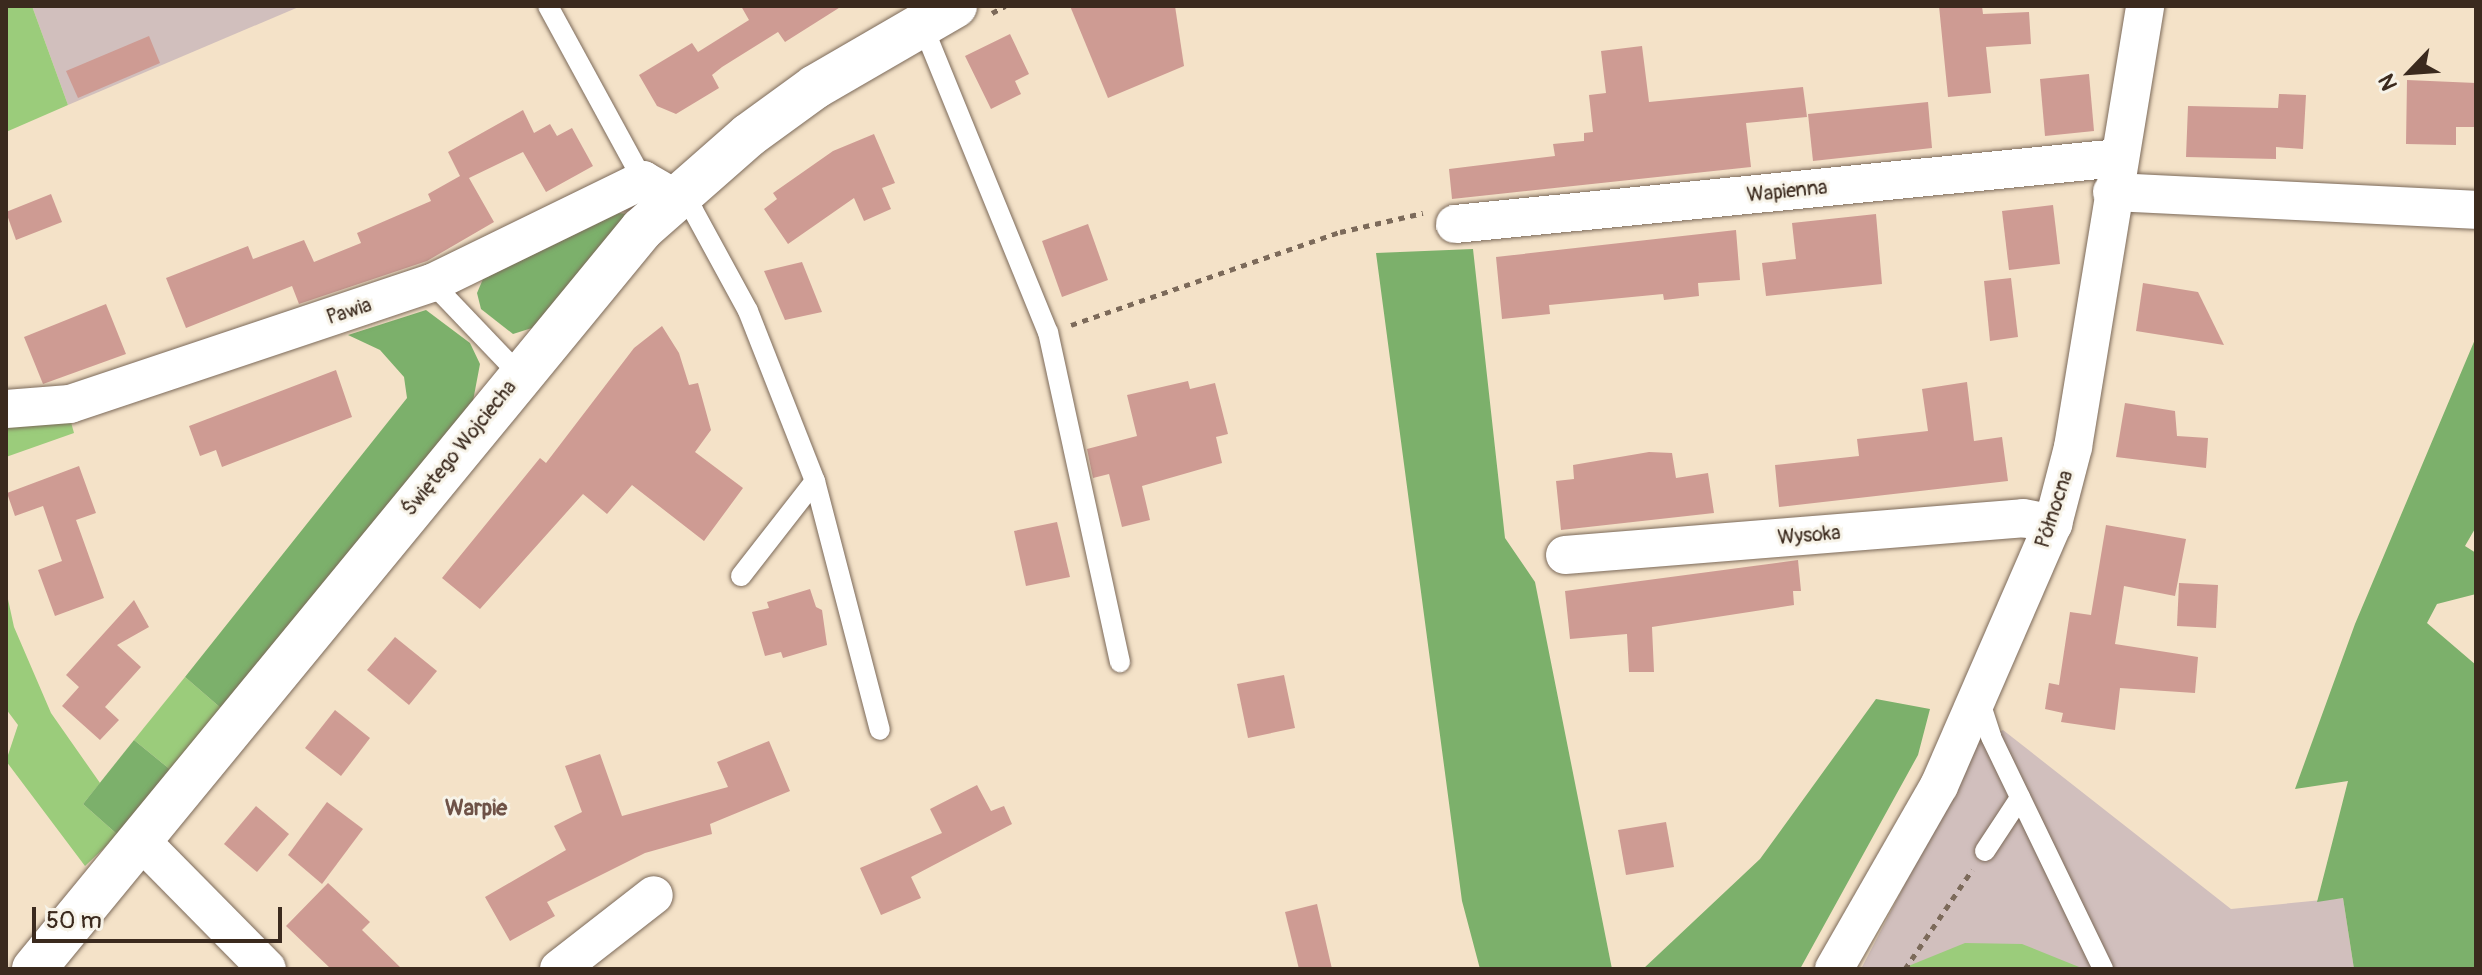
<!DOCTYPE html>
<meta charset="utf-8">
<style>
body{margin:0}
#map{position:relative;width:2482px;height:975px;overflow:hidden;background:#f4e2c8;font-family:Pangolin,sans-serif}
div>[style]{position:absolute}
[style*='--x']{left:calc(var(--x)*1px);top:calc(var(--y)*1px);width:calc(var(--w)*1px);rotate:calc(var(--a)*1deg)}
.industrial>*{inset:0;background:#d1bfbd}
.green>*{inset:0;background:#9bcc7b}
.forest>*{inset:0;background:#7cb06b}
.building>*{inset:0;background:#ce9b93}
.path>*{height:5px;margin-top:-2.5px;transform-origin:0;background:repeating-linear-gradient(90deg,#7c6a5a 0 6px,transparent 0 12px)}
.roads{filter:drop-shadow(0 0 2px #7c6a5a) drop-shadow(0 0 2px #7c6a5a)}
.service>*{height:20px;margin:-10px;padding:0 10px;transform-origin:10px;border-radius:10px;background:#fff}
.minor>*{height:38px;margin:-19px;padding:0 19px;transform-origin:19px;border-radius:19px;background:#fff}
.tertiary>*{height:44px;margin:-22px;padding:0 22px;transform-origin:22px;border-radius:22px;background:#fff}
span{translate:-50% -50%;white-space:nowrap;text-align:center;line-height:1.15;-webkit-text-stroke:6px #f7f3e8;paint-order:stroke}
.street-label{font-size:20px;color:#3b2a1e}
.neighbourhood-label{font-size:22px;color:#6e5247;font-weight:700}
.frame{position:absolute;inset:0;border:8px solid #3b2a1e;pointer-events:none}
.north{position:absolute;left:2370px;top:32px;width:80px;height:80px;-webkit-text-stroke:6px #f7f3e8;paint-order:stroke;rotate:245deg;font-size:22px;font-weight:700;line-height:32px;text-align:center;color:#3b2a1e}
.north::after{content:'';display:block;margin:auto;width:28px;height:36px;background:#3b2a1e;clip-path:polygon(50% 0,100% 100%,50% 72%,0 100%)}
.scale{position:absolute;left:32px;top:907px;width:250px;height:36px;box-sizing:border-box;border:4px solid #3b2a1e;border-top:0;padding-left:10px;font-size:24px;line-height:28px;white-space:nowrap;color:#3b2a1e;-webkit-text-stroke:6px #f7f3e8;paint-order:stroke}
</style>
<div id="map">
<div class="industrial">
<i style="clip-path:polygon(32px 6px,301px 6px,68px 105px)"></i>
<i style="clip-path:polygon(2003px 730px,2231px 909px,2343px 898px,2354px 969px,1861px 969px,1977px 745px)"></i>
</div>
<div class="green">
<i style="clip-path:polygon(6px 6px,32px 6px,68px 105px,6px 132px)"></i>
<i style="clip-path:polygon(69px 415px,74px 433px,6px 457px,6px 424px)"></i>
<i style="clip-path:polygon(6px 590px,14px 627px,51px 713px,100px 783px,83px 804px,118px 835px,85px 866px,6px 761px,18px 725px,6px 709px)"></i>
<i style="clip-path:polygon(185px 677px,222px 709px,172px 771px,134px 740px)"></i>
<i style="clip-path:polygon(1965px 943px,2022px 944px,2084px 969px,1901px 969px)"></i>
</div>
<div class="forest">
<i style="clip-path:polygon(619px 213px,627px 214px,627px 222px,532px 328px,513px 334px,481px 309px,477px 293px,483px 279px)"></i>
<i style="clip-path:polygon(1473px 249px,1505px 538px,1535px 582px,1612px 969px,1480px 969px,1462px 901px,1376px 253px)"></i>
<i style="clip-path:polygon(426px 310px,470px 343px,480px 364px,473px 401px,222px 709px,185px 677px,407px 398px,404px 377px,380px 350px,348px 335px)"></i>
<i style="clip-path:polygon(2476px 337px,2476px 527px,2465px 546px,2476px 553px,2476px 594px,2437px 604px,2427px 623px,2476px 665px,2476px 969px,2354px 969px,2343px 898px,2317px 902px,2348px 781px,2295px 789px,2355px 624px)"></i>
<i style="clip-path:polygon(1876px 699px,1930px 709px,1918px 755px,1800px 969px,1643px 969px,1760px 859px)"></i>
<i style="clip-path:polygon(134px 740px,172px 771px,118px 835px,83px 804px)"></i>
</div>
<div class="building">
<i style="clip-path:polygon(741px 6px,842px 6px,785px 42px,778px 32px,722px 67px,712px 75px,719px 88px,676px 114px,657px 106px,639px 75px,692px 43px,698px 52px,749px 20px)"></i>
<i style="clip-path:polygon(1070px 6px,1175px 6px,1184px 66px,1108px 98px)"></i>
<i style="clip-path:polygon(1939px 6px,1982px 6px,1983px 14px,2029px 12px,2031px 44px,1986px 47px,1991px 93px,1948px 97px)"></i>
<i style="clip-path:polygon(1010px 34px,1029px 74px,1015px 81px,1021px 94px,991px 109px,965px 56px)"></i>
<i style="clip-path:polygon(149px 36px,160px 63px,78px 98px,66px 71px)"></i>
<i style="clip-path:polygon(1642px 46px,1649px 102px,1803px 87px,1807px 117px,1746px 123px,1751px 167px,1452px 199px,1449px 169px,1555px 156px,1553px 144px,1584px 141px,1584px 133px,1593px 132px,1589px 95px,1606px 93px,1601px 51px)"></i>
<i style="clip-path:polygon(2089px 74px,2094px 131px,2045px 136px,2040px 79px)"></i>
<i style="clip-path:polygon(2407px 80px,2476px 83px,2476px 127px,2456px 127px,2456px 145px,2406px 144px)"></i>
<i style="clip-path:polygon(2279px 94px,2306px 95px,2303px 149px,2276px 147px,2276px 159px,2186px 157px,2188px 106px,2278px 108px)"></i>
<i style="clip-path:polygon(1928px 102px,1932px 148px,1813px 161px,1808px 114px)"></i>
<i style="clip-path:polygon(523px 110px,534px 133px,550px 124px,557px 136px,572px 128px,593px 166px,546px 192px,523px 152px,469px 178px,494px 222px,427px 261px,299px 304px,292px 286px,186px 328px,166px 278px,248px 246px,253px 259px,304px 240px,314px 262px,361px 243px,357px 233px,431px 201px,428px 194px,460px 176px,448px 152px)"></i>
<i style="clip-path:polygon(874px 134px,895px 183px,882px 188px,891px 209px,864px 221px,854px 198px,788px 244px,764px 209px,777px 199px,773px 193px,833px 151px)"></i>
<i style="clip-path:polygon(51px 194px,62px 222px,16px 240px,6px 212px)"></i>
<i style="clip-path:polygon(2053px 205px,2060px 264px,2009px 270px,2002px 211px)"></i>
<i style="clip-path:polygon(1876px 214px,1882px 284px,1766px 296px,1762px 263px,1796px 259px,1792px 223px)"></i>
<i style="clip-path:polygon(1088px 224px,1108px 280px,1062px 297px,1042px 241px)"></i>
<i style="clip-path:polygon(1736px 230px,1740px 280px,1698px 283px,1699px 296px,1664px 300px,1663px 294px,1549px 305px,1550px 314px,1502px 319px,1496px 257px)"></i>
<i style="clip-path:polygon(802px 262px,822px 312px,785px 320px,764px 271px)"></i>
<i style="clip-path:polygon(2011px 278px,2018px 337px,1990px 341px,1984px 281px)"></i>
<i style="clip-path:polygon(2143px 283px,2198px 292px,2224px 345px,2136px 331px)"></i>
<i style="clip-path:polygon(106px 304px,126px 354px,43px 384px,24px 337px)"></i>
<i style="clip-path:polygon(662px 326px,679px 353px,689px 385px,698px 383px,711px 430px,695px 452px,743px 488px,704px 541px,632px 485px,607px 514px,583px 494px,480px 609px,442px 578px,540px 458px,546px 463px,634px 348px)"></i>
<i style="clip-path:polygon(336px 370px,352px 417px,222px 467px,216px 450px,200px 456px,189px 426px)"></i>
<i style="clip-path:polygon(1188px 381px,1190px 389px,1215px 383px,1228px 434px,1216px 437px,1222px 463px,1142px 486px,1150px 520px,1122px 527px,1109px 474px,1093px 478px,1087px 449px,1137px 436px,1127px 395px)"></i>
<i style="clip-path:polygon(1967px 382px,1974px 441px,2002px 437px,2008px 481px,1779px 507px,1775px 465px,1859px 456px,1857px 439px,1928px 431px,1922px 389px)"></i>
<i style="clip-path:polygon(2125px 403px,2175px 411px,2177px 436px,2208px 438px,2206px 468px,2116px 457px)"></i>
<i style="clip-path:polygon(1649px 452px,1672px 453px,1676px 478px,1708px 473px,1714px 513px,1561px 530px,1556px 481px,1574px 479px,1573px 465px)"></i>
<i style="clip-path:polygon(79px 466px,96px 513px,76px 520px,104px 598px,55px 616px,38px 570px,62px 561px,43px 506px,15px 516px,7px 493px)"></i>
<i style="clip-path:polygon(1057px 522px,1070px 577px,1026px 586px,1014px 531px)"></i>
<i style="clip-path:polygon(2106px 525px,2186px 539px,2175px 596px,2124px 586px,2115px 644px,2198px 657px,2195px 693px,2120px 688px,2115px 730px,2061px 722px,2063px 713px,2045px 709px,2049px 683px,2059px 685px,2070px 612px,2091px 615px)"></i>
<i style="clip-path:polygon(1798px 560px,1801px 591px,1793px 591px,1794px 605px,1652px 627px,1654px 672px,1629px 672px,1627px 634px,1570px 639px,1565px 591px)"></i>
<i style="clip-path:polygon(2179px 583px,2218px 585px,2216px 628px,2177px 626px)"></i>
<i style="clip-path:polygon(810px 589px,816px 607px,822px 610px,827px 645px,783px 658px,781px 652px,765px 656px,752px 612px,769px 608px,767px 602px)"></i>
<i style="clip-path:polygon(134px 600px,149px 627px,117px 645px,141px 667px,105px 707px,119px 720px,100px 740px,62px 706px,79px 687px,66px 675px)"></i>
<i style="clip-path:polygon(395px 637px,437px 671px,409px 705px,367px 670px)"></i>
<i style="clip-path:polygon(1284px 675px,1295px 728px,1248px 738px,1237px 684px)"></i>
<i style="clip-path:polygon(335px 710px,370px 738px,341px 776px,305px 748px)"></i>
<i style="clip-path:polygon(769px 741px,790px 791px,710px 824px,712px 834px,645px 853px,547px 902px,555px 916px,510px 941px,485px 897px,566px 850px,554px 826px,582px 812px,565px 766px,600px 754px,622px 816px,728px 787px,717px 762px)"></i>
<i style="clip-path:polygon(977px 785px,991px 811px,1004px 806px,1012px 824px,911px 877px,921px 898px,881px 915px,860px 868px,942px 833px,930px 809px)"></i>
<i style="clip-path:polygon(327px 802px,363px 829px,322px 884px,288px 855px)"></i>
<i style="clip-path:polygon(256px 806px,289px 834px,257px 872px,224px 844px)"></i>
<i style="clip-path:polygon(1666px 822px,1674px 867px,1626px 875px,1618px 830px)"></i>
<i style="clip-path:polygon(328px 883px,370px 922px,362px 930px,402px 969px,331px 969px,286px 926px)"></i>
<i style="clip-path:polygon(1317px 904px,1332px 969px,1299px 969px,1285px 912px)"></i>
</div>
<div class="path">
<i style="--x:992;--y:13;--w:15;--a:-28"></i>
<i style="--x:1071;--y:325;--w:285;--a:-19.1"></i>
<i style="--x:1340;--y:232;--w:85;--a:-12.9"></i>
<i style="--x:1905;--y:969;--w:120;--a:-55.9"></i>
</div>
<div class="roads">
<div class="service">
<i style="--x:548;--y:6;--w:198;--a:61.4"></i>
<i style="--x:922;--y:24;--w:333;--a:67.8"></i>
<i style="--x:1048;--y:332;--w:338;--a:77.7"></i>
<i style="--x:675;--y:199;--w:21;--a:31"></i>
<i style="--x:693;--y:210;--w:115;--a:61.4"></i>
<i style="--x:748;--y:311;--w:183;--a:68.5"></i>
<i style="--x:815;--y:481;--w:257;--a:75.4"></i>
<i style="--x:432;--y:283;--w:126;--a:46.3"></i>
<i style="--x:741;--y:576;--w:120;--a:-52.1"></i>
<i style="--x:1979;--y:699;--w:40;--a:72"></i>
<i style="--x:1991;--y:737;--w:258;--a:64.2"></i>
<i style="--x:1985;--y:851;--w:64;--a:-56.6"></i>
</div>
<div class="minor">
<i style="--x:2112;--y:192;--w:364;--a:2.8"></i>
<i style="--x:1455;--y:224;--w:666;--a:-5.68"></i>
<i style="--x:6;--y:409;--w:64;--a:-4.5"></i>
<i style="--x:70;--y:404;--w:382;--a:-18.5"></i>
<i style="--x:432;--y:283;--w:235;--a:-26"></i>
<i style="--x:643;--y:180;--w:36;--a:30"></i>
<i style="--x:1565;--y:555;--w:459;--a:-4.6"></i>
<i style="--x:2023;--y:518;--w:31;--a:11"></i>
<i style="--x:139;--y:839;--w:182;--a:45.4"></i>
<i style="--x:559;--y:969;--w:120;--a:-37.9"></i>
<i style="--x:1834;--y:969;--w:211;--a:-60.2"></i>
<i style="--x:1939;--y:786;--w:286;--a:-66.5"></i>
<i style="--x:2053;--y:524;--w:80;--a:-75.4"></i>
<i style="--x:2073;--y:447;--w:447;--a:-80.7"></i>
</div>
<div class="tertiary">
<i style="--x:34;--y:969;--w:958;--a:-50.59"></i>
<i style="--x:642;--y:229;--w:142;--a:-41.3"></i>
<i style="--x:749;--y:135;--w:82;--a:-36"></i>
<i style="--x:815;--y:87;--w:162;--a:-30.1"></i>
</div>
</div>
<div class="street-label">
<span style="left:1787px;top:191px;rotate:-6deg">Wapienna</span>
<span style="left:349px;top:311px;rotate:-18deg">Pawia</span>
<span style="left:459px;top:448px;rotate:-51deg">Świętego Wojciecha</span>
<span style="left:2054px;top:509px;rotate:-72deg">Północna</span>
<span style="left:1809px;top:535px;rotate:-5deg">Wysoka</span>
</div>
<div class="neighbourhood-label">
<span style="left:476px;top:809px">Warpie</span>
</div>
<div class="frame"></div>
<div class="north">N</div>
<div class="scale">50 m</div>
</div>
